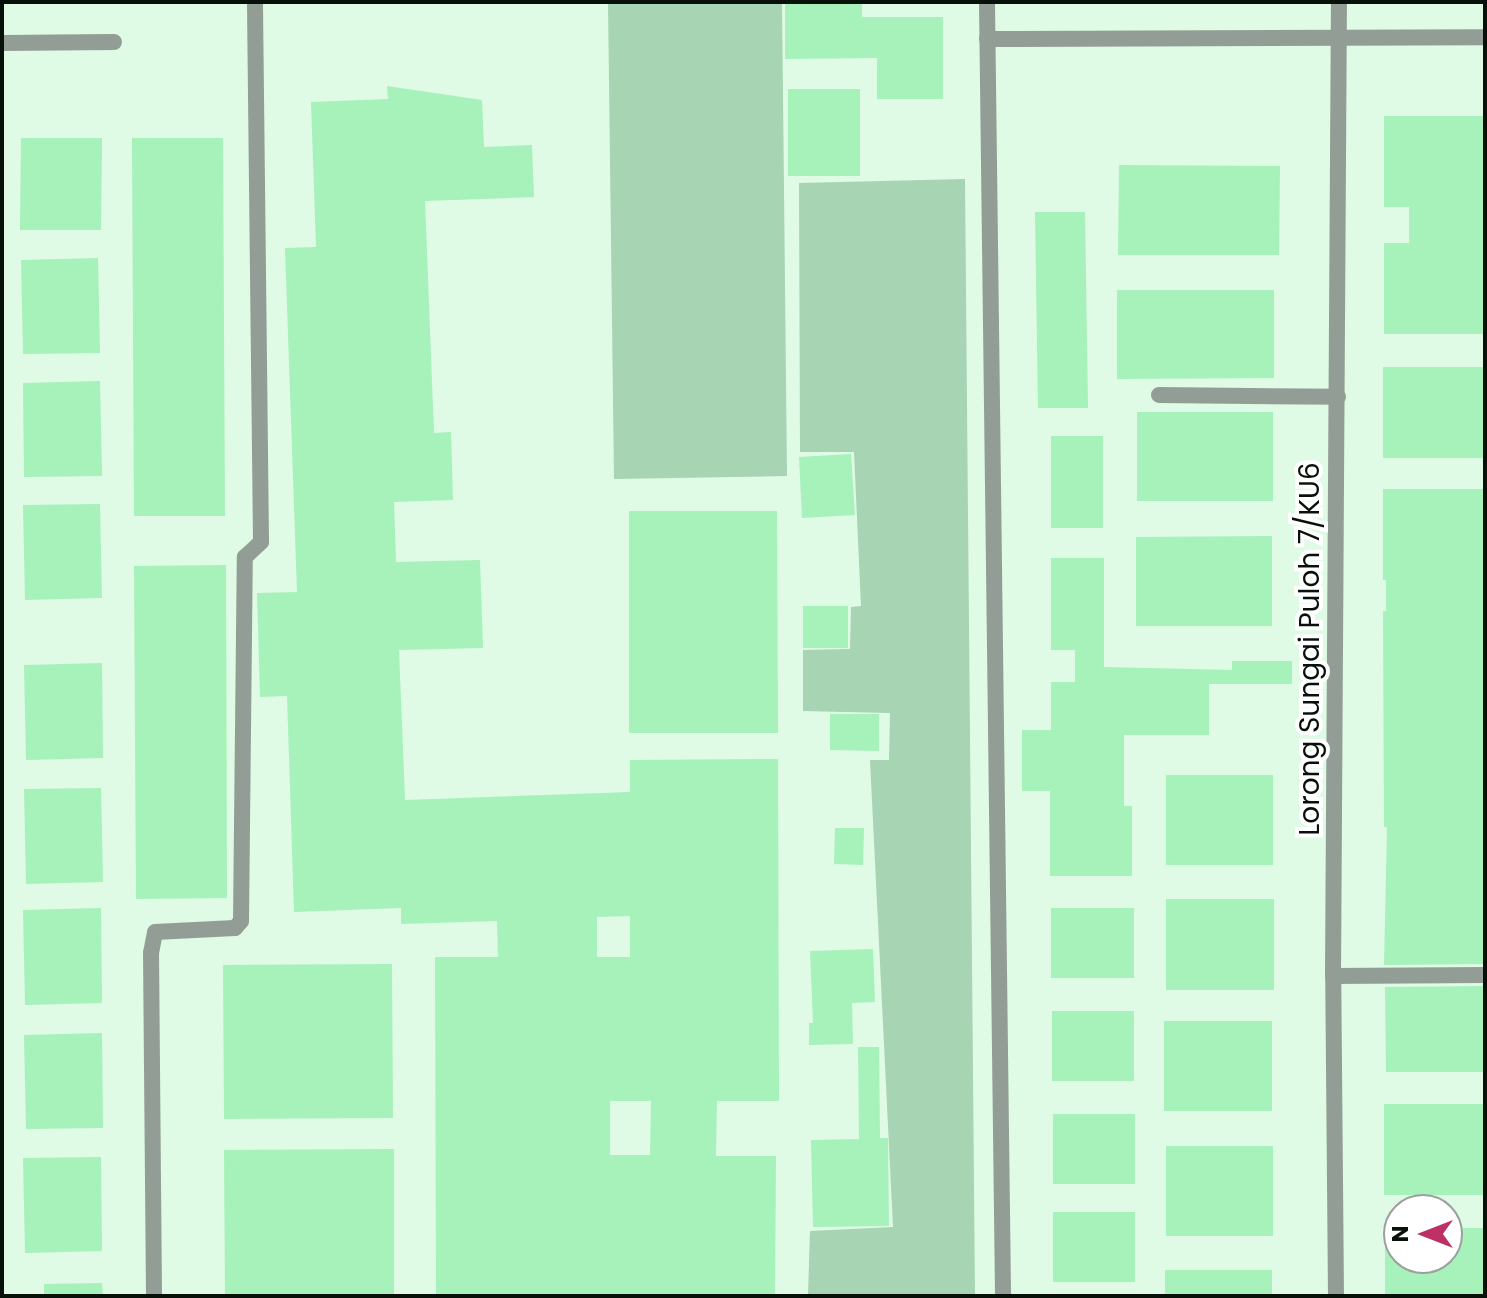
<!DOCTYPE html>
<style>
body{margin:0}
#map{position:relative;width:1487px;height:1298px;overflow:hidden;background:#dffae5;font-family:Poppins,sans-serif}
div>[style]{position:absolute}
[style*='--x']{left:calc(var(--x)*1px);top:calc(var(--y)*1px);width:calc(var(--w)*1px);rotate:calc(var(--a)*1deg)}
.green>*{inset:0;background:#a7d4b2}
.building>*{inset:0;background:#a7f1ba}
.minor>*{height:16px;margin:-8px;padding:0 8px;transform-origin:8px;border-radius:8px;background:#929e95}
span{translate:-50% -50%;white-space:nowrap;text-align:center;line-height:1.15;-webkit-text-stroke:8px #fff;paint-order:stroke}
.street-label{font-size:28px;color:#071009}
.frame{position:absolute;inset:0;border:4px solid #071009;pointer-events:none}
.north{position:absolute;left:1383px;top:1194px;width:80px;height:80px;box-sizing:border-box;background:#fff;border:2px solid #9c9f9d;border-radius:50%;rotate:270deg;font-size:22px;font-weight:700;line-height:32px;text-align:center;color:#071009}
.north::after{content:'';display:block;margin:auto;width:28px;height:36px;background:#bc3066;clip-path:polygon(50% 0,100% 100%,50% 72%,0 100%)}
</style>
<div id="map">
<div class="green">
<i style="clip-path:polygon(608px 2px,782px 2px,787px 476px,614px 479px)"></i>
<i style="clip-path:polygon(965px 179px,975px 1296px,808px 1296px,810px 1231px,893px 1227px,870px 760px,889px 760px,890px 713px,803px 711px,803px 650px,850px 649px,851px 607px,861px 606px,854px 452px,800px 452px,799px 183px)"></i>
</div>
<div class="building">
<i style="clip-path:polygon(785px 2px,862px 2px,862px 17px,943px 17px,943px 99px,877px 99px,877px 58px,785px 59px)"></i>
<i style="clip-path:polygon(evenodd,387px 86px,482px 100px,484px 147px,532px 145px,534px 197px,425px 201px,434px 433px,451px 432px,453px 500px,394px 502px,396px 562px,480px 560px,483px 648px,399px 650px,405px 800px,630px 792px,630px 760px,778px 759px,779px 1101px,717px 1101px,716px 1156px,776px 1156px,775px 1296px,436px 1296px,435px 957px,498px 957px,497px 921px,401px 924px,401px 908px,294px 912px,287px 696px,260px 697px,257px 593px,297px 592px,285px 248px,316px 247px,311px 102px,388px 99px,387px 86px,630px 916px,630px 957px,597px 957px,597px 917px,630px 916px,387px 86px,610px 1101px,651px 1101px,650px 1155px,610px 1155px,610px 1101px)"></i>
<i style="clip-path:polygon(788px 89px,860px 89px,860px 176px,788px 176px)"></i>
<i style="clip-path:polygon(1384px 116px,1485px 116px,1485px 334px,1384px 334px,1384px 243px,1409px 243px,1409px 207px,1384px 207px)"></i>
<i style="clip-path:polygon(21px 138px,102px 138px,101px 230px,20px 230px)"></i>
<i style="clip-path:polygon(132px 138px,223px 138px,225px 516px,134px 516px)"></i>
<i style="clip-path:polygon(1119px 165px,1280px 166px,1279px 255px,1118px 255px)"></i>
<i style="clip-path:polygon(1035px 212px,1085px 212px,1088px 408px,1038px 408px)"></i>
<i style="clip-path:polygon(98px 258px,100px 353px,23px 354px,21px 260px)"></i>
<i style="clip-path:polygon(1117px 290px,1274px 290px,1274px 378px,1117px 379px)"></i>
<i style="clip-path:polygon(1383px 367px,1485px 367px,1485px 458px,1383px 458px)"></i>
<i style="clip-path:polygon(100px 381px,102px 476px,24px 477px,23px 383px)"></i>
<i style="clip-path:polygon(1137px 412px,1273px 412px,1273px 501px,1137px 501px)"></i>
<i style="clip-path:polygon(1051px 436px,1103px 436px,1103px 528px,1051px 528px)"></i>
<i style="clip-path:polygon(851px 454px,855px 515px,802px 518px,799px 457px)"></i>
<i style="clip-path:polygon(1383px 489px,1485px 489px,1485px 964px,1384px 965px,1387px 827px,1384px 827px,1383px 611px,1386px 611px,1386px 580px,1383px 580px)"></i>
<i style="clip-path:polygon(100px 504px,102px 598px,25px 600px,23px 505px)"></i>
<i style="clip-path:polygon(629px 511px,777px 511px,778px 733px,629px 733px)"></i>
<i style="clip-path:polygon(1272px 536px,1272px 626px,1136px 626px,1136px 537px)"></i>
<i style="clip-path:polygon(1051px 558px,1104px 558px,1104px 667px,1232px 670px,1232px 661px,1292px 661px,1292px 684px,1209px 684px,1209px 735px,1124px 735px,1124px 806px,1132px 806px,1132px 876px,1050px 876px,1050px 791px,1022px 791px,1022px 730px,1051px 730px,1051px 682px,1075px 682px,1075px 650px,1051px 650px)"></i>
<i style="clip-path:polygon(226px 565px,227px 898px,136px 899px,134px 566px)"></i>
<i style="clip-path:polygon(803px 606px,848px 606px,848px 648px,803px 648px)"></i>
<i style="clip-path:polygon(102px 663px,103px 758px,26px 760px,24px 665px)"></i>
<i style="clip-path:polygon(830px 714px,879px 714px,879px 751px,830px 750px)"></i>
<i style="clip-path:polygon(1166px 775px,1273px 775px,1273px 865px,1166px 865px)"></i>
<i style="clip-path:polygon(101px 788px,103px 882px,26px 884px,24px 789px)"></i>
<i style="clip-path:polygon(835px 828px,864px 828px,863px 865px,834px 864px)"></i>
<i style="clip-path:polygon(1166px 899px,1274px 899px,1274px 990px,1166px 990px)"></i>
<i style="clip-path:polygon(101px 908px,102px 1003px,25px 1005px,23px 910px)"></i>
<i style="clip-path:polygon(1051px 908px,1134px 908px,1134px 978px,1051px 978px)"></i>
<i style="clip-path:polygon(873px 949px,875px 1002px,852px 1003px,853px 1044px,809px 1045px,809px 1023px,813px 1023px,810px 951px)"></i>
<i style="clip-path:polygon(392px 964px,393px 1118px,224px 1119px,223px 965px)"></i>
<i style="clip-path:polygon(1485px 986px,1485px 1072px,1386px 1072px,1385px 987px)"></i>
<i style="clip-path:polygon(1052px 1011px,1134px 1011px,1134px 1081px,1052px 1081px)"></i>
<i style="clip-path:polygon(1164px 1021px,1272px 1021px,1272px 1111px,1164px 1111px)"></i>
<i style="clip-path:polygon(102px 1033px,103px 1128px,26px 1129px,24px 1035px)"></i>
<i style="clip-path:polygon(858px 1047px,879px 1047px,880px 1138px,888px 1138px,889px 1226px,813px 1227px,811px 1140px,859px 1139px)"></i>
<i style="clip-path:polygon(1384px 1104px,1485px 1104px,1485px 1195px,1384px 1195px)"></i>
<i style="clip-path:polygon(1053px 1114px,1135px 1114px,1135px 1184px,1053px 1184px)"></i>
<i style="clip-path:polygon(1166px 1146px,1273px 1146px,1273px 1236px,1166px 1236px)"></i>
<i style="clip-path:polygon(394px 1149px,394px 1296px,225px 1296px,224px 1150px)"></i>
<i style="clip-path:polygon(101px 1157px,102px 1251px,25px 1253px,23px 1158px)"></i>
<i style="clip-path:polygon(1053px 1212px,1135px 1212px,1135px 1282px,1053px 1282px)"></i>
<i style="clip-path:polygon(1385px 1228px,1399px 1228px,1399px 1258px,1447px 1258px,1447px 1228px,1485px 1228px,1485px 1296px,1385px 1296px)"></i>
<i style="clip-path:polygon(1165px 1270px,1272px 1270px,1272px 1296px,1165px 1296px)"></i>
<i style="clip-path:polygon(102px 1283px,103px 1296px,44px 1296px,44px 1284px)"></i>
</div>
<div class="minor">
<i style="--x:987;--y:2;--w:1294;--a:89.29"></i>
<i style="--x:987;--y:39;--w:498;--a:-0.2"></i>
<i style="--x:2;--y:43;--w:112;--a:-0.5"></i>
<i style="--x:1159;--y:395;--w:179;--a:0.6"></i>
<i style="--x:1333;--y:976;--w:152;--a:-0.4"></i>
<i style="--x:154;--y:1296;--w:343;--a:-90.5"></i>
<i style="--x:151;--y:953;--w:21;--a:-79"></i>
<i style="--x:155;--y:932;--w:80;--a:-2.9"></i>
<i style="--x:235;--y:928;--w:9;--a:-49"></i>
<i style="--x:241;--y:921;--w:364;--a:-89.4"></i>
<i style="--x:245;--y:557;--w:22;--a:-43"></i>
<i style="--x:261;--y:542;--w:540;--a:-90.64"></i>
<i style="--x:1336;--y:1296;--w:320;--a:-90.5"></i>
<i style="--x:1333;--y:976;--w:974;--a:-89.65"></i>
</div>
<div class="street-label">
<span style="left:1310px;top:649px;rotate:-90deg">Lorong Sungai Puloh 7/KU6</span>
</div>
<div class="frame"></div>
<div class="north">N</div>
</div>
